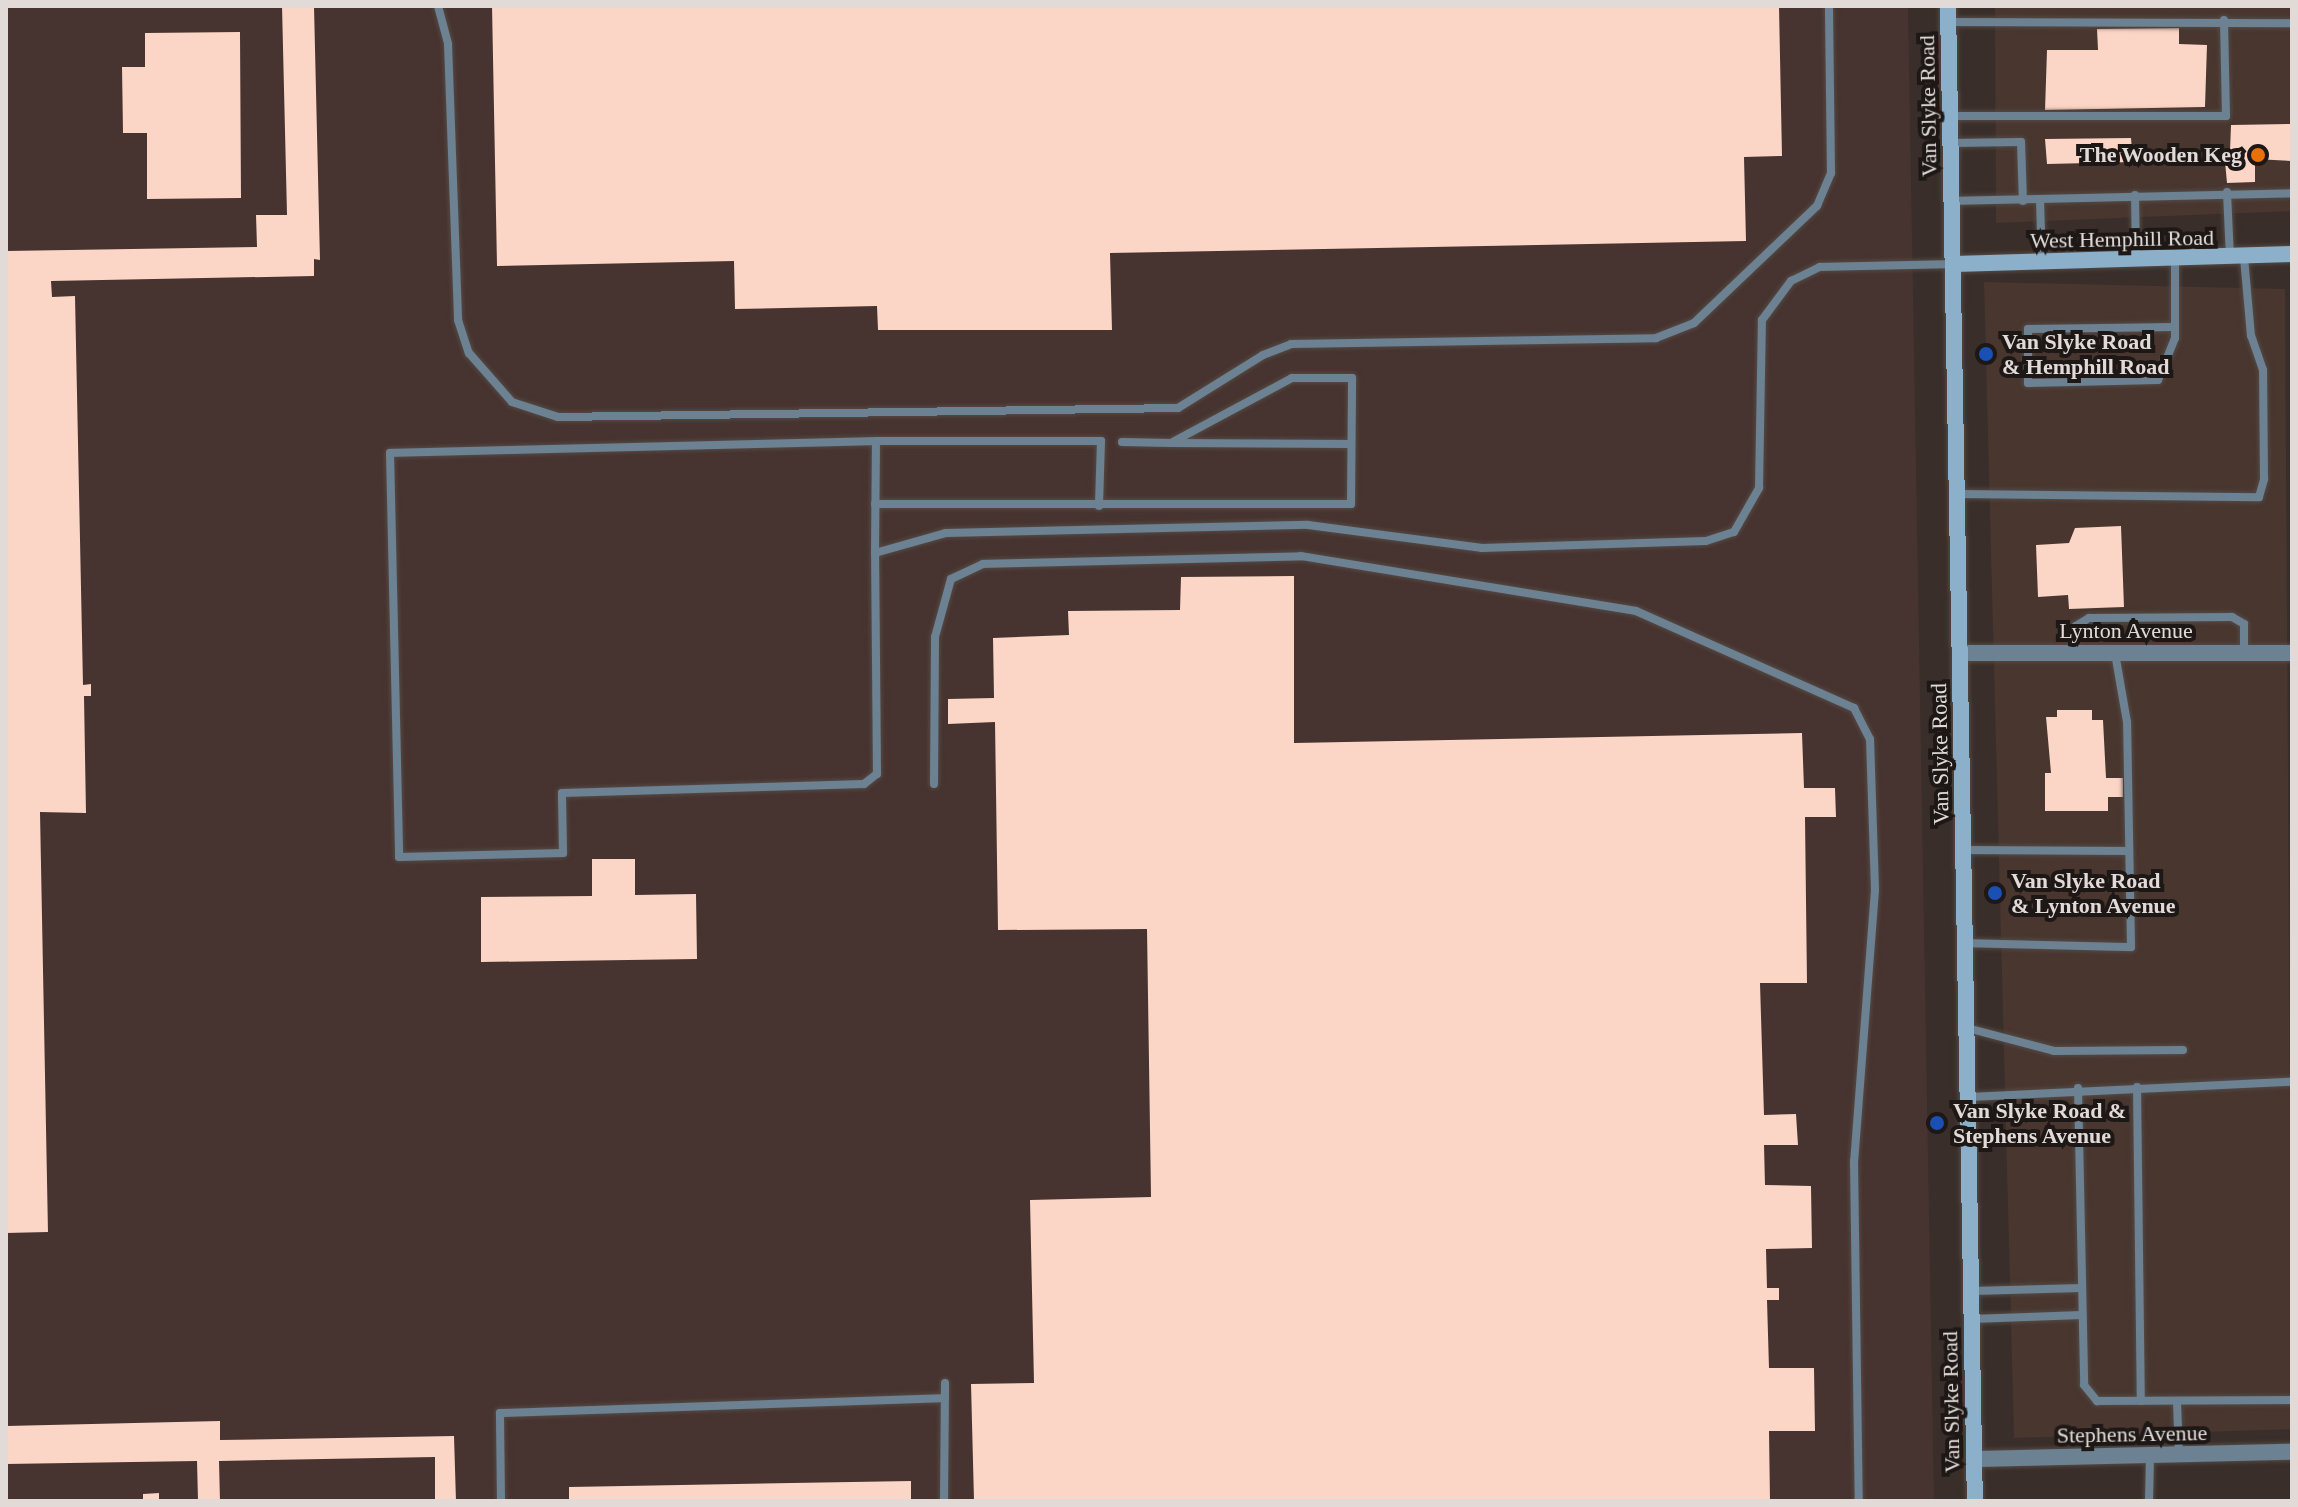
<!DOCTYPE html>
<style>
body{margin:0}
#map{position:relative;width:2298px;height:1507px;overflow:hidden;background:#392e29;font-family:Georgia,serif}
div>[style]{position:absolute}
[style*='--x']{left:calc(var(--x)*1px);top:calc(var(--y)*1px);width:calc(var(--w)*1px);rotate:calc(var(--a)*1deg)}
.built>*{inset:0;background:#48362f}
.industrial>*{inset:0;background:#47332f}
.building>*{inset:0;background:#fbd5c6}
.roads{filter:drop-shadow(0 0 2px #544a45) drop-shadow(0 0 2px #544a45)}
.lane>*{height:8px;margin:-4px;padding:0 4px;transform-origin:4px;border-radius:4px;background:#6c8293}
.street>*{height:16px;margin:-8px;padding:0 8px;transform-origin:8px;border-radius:8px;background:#6c8293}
.secondary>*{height:16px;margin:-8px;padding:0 8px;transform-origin:8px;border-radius:8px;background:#8db0ca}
.dots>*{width:22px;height:22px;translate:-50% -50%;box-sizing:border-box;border:4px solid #1d1715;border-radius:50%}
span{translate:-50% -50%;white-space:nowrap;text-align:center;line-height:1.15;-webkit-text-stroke:8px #1d1715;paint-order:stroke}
.street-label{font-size:22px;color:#e1dad7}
.poi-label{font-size:22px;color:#e1dad7;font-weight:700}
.right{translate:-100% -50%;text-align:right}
.left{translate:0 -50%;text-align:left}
.frame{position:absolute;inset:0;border:8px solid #e1dad7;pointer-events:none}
</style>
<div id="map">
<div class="built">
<i style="clip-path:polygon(1995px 6px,2292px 6px,2292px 211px,1996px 223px)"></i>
<i style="clip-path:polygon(1984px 282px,2285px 289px,2292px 1429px,2014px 1438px)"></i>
</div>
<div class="industrial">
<i style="clip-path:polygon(6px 6px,1908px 6px,1934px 1501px,6px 1501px)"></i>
</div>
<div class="building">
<i style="clip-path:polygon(282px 6px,314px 6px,320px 260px,314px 259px,314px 276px,51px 281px,52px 297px,75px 296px,83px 685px,91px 684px,91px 696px,84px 696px,86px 813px,40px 812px,48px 1232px,6px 1233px,6px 251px,257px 247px,256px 215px,287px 215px)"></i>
<i style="clip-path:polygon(492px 6px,1779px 6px,1782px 156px,1744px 157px,1746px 241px,1110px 253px,1112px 330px,878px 330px,877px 306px,735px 309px,734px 261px,497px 266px)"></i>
<i style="clip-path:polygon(2179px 28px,2179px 44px,2207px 45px,2205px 107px,2045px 110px,2047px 50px,2098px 50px,2097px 29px)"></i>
<i style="clip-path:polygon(240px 32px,241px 198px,147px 199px,147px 133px,123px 133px,122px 67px,145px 67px,145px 33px)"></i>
<i style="clip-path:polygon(2292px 124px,2292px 161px,2255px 159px,2255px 182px,2227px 183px,2224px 151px,2230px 151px,2231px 125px)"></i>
<i style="clip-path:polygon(2131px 138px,2133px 162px,2047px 164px,2045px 139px)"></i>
<i style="clip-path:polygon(2121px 526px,2124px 607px,2069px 609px,2068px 595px,2038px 597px,2036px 545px,2069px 543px,2075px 528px)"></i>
<i style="clip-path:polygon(1294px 576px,1294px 743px,1802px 733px,1804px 788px,1835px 788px,1836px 817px,1805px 817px,1807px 983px,1760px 983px,1764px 1115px,1796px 1114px,1798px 1145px,1764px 1145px,1765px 1185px,1811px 1186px,1812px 1248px,1766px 1249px,1767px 1288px,1779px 1288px,1779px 1300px,1767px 1300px,1769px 1368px,1814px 1368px,1815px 1431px,1769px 1431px,1770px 1501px,974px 1501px,971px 1384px,1034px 1383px,1030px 1200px,1151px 1197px,1147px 929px,998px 930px,995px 722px,948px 724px,948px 699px,994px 698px,993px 638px,1069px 635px,1068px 611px,1180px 610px,1181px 577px)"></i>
<i style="clip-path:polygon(2057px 710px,2092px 710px,2092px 720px,2103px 720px,2106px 778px,2123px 778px,2123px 797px,2108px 797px,2108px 811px,2045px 811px,2045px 773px,2051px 773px,2046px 717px,2057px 717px)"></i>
<i style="clip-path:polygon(592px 859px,635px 859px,635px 895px,696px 894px,697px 959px,481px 962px,481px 897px,592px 896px)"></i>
<i style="clip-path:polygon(220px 1421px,220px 1440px,454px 1436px,456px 1501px,435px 1501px,435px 1457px,219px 1461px,220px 1501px,198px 1501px,197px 1461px,6px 1464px,6px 1426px)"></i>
<i style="clip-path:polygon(911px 1481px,911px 1501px,569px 1501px,569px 1487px)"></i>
<i style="clip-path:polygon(159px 1493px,159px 1501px,143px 1501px,143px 1494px)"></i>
</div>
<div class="roads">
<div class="lane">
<i style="--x:438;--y:6;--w:39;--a:75"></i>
<i style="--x:448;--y:44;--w:276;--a:87.9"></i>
<i style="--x:458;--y:320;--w:35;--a:72"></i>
<i style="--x:469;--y:353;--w:65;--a:48.7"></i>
<i style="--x:512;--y:402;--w:48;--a:18.1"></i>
<i style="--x:558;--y:417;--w:620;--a:-0.83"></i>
<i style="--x:1178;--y:408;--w:100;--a:-31.9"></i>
<i style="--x:1263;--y:355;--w:30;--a:-21"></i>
<i style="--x:1291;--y:344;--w:365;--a:-0.9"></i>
<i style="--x:1656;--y:338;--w:41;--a:-21.5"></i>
<i style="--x:1694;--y:323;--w:170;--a:-43.6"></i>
<i style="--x:1817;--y:206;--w:36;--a:-67"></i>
<i style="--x:1831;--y:173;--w:167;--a:-90.7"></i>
<i style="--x:1949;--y:22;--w:343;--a:0.2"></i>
<i style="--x:1950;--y:116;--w:276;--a:0"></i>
<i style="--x:2226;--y:116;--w:96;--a:-91.2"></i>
<i style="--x:1951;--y:143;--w:70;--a:-0.8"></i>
<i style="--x:2021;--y:142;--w:59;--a:88.1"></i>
<i style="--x:2227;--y:192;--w:65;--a:87.4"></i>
<i style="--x:2135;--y:195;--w:66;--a:89.1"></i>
<i style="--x:2040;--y:200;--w:62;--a:88.2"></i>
<i style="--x:1952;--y:201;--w:340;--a:-1.3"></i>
<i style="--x:2175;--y:259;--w:79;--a:90"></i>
<i style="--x:2175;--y:338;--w:45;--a:112"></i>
<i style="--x:2158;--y:380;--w:130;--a:178.7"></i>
<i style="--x:2028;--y:383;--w:54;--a:-90"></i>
<i style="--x:2028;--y:329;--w:147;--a:-0.8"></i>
<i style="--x:876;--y:441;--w:225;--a:0"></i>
<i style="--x:1101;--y:441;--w:65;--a:91.8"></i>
<i style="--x:1172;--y:443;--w:179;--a:0.3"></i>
<i style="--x:1957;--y:494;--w:302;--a:0.6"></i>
<i style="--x:2259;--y:497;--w:19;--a:-74"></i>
<i style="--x:2264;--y:479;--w:109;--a:-90.5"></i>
<i style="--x:2263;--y:370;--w:36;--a:-109"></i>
<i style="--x:2251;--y:336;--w:79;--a:-95.1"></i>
<i style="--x:875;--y:504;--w:476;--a:0"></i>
<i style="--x:1351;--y:504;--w:126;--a:-89.5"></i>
<i style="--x:1352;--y:378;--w:60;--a:180"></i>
<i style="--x:1292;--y:378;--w:137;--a:151.8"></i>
<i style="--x:1171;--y:443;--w:49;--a:-178.8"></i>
<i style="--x:875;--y:553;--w:112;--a:-89.5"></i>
<i style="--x:876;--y:441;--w:486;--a:178.6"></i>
<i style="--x:390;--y:453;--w:404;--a:88.7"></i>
<i style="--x:399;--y:857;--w:164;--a:-1.4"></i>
<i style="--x:563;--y:853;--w:60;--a:-91"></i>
<i style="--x:562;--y:793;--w:302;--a:-1.7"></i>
<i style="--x:864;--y:784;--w:16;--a:-38"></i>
<i style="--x:877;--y:774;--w:221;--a:-90.5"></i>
<i style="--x:875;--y:553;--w:74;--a:-15.7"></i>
<i style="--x:946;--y:533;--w:362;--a:-1.3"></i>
<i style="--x:1308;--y:525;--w:176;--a:7.5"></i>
<i style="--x:1482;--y:548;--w:224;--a:-1.8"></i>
<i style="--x:1706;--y:541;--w:29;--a:-18"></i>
<i style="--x:1734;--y:532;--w:51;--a:-60.4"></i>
<i style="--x:1759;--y:488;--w:168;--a:-89"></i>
<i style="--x:1762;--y:320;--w:49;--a:-53.4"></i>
<i style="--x:1791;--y:281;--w:32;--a:-26"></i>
<i style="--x:1820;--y:267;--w:133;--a:-1.3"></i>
<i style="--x:2074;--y:653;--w:27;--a:-86"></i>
<i style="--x:2076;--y:626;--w:15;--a:-32"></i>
<i style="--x:2089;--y:618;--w:143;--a:-0.4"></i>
<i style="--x:2232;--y:617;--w:14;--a:30"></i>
<i style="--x:2244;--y:624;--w:29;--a:90"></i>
<i style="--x:934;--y:784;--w:147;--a:-89.6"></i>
<i style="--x:935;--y:637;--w:60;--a:-74.6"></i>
<i style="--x:951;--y:579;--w:35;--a:-25"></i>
<i style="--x:983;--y:564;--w:318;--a:-1.4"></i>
<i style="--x:1301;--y:556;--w:339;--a:9.3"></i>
<i style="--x:1636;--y:611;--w:239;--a:24"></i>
<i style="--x:1854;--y:708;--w:35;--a:63"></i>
<i style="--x:1870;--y:739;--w:151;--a:88.1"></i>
<i style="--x:1875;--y:890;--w:272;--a:94.4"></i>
<i style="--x:1854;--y:1161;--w:340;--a:89.2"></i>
<i style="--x:1964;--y:850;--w:165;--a:0.3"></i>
<i style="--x:1965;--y:943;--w:166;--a:1.4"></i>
<i style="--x:2131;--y:947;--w:225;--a:-91"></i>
<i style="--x:2127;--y:722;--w:70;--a:-99.9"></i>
<i style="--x:1967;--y:1028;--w:90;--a:14.8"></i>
<i style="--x:2054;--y:1051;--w:129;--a:-0.4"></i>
<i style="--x:2137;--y:1087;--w:314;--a:89.3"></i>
<i style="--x:2078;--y:1088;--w:297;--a:88.8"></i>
<i style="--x:2084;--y:1385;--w:21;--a:51"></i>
<i style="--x:2097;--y:1401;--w:195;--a:-0.3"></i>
<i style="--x:1968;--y:1097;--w:324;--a:-2.7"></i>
<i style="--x:1972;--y:1291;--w:110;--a:-1.6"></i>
<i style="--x:1972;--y:1319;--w:110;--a:-2.1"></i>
<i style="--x:2177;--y:1402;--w:52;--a:87.8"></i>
<i style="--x:501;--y:1501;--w:88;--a:-90.7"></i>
<i style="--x:500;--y:1413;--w:445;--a:-1.9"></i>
<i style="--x:944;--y:1501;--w:118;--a:-89.5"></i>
<i style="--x:2149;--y:1501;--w:45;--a:-88.7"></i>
</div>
<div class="street">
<i style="--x:1961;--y:653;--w:331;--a:0"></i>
<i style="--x:1974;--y:1459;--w:318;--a:-1.3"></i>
</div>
<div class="secondary">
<i style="--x:1948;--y:6;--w:1495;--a:88.97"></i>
<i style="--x:1954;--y:264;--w:338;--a:-1.7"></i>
</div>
</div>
<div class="dots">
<i style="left:2258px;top:155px;background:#e8710a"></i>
<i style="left:1986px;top:354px;background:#1a4fb4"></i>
<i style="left:1995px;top:893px;background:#1a4fb4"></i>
<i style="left:1937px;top:1123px;background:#1a4fb4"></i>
</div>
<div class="street-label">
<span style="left:1928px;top:106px;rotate:-91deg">Van Slyke Road</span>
<span style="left:2122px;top:239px;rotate:-1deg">West Hemphill Road</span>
<span style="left:2126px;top:631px">Lynton Avenue</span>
<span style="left:1940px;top:754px;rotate:-91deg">Van Slyke Road</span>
<span style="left:1951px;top:1402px;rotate:-91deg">Van Slyke Road</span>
<span style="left:2132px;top:1434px;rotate:-1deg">Stephens Avenue</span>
</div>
<div class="poi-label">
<span class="right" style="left:2242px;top:155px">The Wooden Keg</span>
<span class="left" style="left:2002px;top:354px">Van Slyke Road<br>&amp; Hemphill Road</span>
<span class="left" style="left:2011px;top:893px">Van Slyke Road<br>&amp; Lynton Avenue</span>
<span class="left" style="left:1953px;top:1123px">Van Slyke Road &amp;<br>Stephens Avenue</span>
</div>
<div class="frame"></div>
</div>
